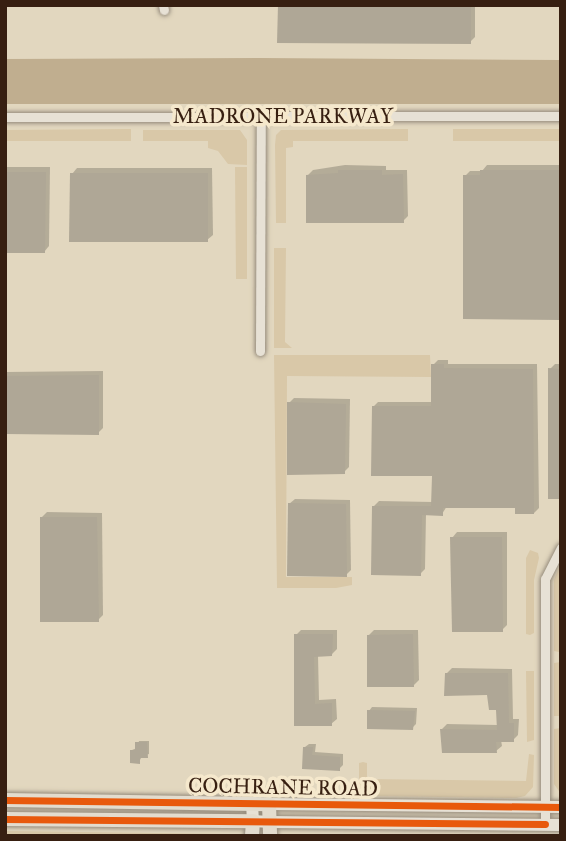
<!DOCTYPE html>
<style>
body{margin:0}
#map{position:relative;width:566px;height:841px;overflow:hidden;background:#e2d7bf;font-family:"IM FELL Great Primer",serif}
div>[style]{position:absolute}
[style*='--x']{left:calc(var(--x)*1px);top:calc(var(--y)*1px);width:calc(var(--w)*1px);rotate:calc(var(--a)*1deg)}
.green>*{inset:0;background:#d9c8a8}
.water>*{inset:0;background:#c0ae8f}
.shadow>*{inset:0;background:#0003}
.building>*{inset:0;background:#afa796}
.roads{filter:drop-shadow(0 0 2px #968c7d) drop-shadow(0 0 2px #968c7d)}
.street>*{height:9px;margin:-4.5px;padding:0 4.5px;transform-origin:4.5px;border-radius:4.5px;background:#e7e1d5}
.secondary>*{height:12px;margin:-6px;padding:0 6px;transform-origin:6px;border-radius:6px;background:#e7e1d5}
.primary>*{height:14px;margin:-7px;padding:0 7px;transform-origin:7px;border-radius:7px;background:#e3dcce}
.cycleway>*{height:7px;margin:-3.5px;padding:0 3.5px;transform-origin:3.5px;border-radius:3.5px;background:#e8590c}
span{translate:-50% -50%;white-space:nowrap;text-align:center;line-height:1.15;-webkit-text-stroke:7px #f5e8cc;paint-order:stroke}
.street-label{font-size:21px;color:#371f11}
.frame{position:absolute;inset:0;border:7px solid #371f11;pointer-events:none}
</style>
<div id="map">
<div class="green">
<i style="clip-path:polygon(131px 129px,131px 141px,5px 141px,5px 130px)"></i>
<i style="clip-path:polygon(408px 129px,408px 141px,293px 141px,293px 147px,286px 148px,286px 223px,276px 223px,275px 145px,276px 135px,281px 130px)"></i>
<i style="clip-path:polygon(453px 129px,561px 129px,561px 141px,453px 141px)"></i>
<i style="clip-path:polygon(143px 130px,240px 130px,247px 140px,247px 165px,228px 164px,218px 151px,208px 148px,208px 141px,143px 141px)"></i>
<i style="clip-path:polygon(235px 167px,247px 167px,247px 279px,236px 279px)"></i>
<i style="clip-path:polygon(274px 248px,286px 248px,285px 342px,292px 348px,274px 348px)"></i>
<i style="clip-path:polygon(274px 355px,430px 355px,431px 377px,287px 376px,286px 577px,352px 577px,352px 585px,336px 588px,277px 588px)"></i>
<i style="clip-path:polygon(530px 550px,538px 553px,539px 558px,534px 580px,534px 633px,530px 635px,526px 634px,526px 558px)"></i>
<i style="clip-path:polygon(561px 562px,561px 652px,559px 652px,554px 651px,554px 580px)"></i>
<i style="clip-path:polygon(561px 662px,561px 716px,554px 716px,554px 663px)"></i>
<i style="clip-path:polygon(526px 671px,534px 671px,534px 740px,527px 742px)"></i>
<i style="clip-path:polygon(561px 728px,561px 794px,554px 784px,554px 729px)"></i>
<i style="clip-path:polygon(529px 754px,534px 755px,533px 787px,525px 796px,516px 798px,368px 796px,359px 787px,359px 763px,363px 762px,367px 763px,367px 779px,526px 781px)"></i>
<i style="clip-path:polygon(5px 831px,228px 834px,233px 836px,5px 836px)"></i>
</div>
<div class="water">
<i style="clip-path:polygon(260px 58px,561px 60px,561px 104px,5px 104px,5px 59px)"></i>
</div>
<div class="shadow">
<i style="clip-path:polygon(279px 5px,475px 5px,475px 37px,470px 42px)"></i>
<i style="clip-path:polygon(345px 165px,386px 166px,386px 170px,407px 170px,408px 216px,403px 221px,308px 175px,313px 170px)"></i>
<i style="clip-path:polygon(487px 165px,561px 165px,561px 318px,465px 176px,470px 171px,482px 171px)"></i>
<i style="clip-path:polygon(5px 167px,50px 167px,49px 246px,44px 252px,5px 251px)"></i>
<i style="clip-path:polygon(77px 168px,212px 168px,213px 235px,207px 240px,72px 174px)"></i>
<i style="clip-path:polygon(438px 360px,448px 360px,448px 364px,537px 364px,539px 508px,534px 513px,517px 506px,447px 506px,442px 514px,426px 514px,425px 569px,420px 574px,374px 506px,379px 501px,433px 502px,434px 474px,373px 407px,378px 402px,433px 402px,433px 365px)"></i>
<i style="clip-path:polygon(555px 364px,561px 364px,561px 497px,550px 369px)"></i>
<i style="clip-path:polygon(103px 371px,103px 428px,98px 433px,5px 433px,5px 372px)"></i>
<i style="clip-path:polygon(294px 398px,350px 399px,349px 467px,344px 472px,289px 403px)"></i>
<i style="clip-path:polygon(295px 499px,350px 500px,351px 570px,346px 575px,289px 504px)"></i>
<i style="clip-path:polygon(47px 512px,102px 513px,103px 615px,98px 620px,42px 517px)"></i>
<i style="clip-path:polygon(457px 532px,507px 532px,507px 625px,502px 630px,452px 538px)"></i>
<i style="clip-path:polygon(301px 630px,337px 630px,337px 649px,332px 654px,318px 655px,319px 700px,336px 699px,337px 719px,331px 724px,296px 725px,296px 635px)"></i>
<i style="clip-path:polygon(374px 630px,418px 630px,419px 680px,414px 685px,369px 635px)"></i>
<i style="clip-path:polygon(452px 668px,512px 669px,513px 719px,519px 719px,518px 735px,513px 740px,501px 740px,502px 746px,496px 751px,442px 729px,447px 724px,498px 725px,497px 709px,488px 693px,447px 673px)"></i>
<i style="clip-path:polygon(372px 707px,417px 708px,416px 724px,412px 728px,369px 711px)"></i>
<i style="clip-path:polygon(139px 741px,149px 741px,149px 754px,142px 756px,139px 762px,132px 750px,137px 748px)"></i>
<i style="clip-path:polygon(309px 744px,316px 744px,315px 752px,343px 754px,343px 765px,339px 769px,304px 767px,305px 747px)"></i>
</div>
<div class="building">
<i style="clip-path:polygon(278px 5px,471px 5px,471px 44px,277px 43px)"></i>
<i style="clip-path:polygon(338px 170px,382px 170px,382px 175px,403px 174px,404px 223px,306px 223px,306px 175px,338px 173px)"></i>
<i style="clip-path:polygon(480px 170px,561px 170px,561px 320px,463px 319px,463px 175px,480px 175px)"></i>
<i style="clip-path:polygon(5px 172px,46px 172px,45px 253px,5px 253px)"></i>
<i style="clip-path:polygon(70px 173px,208px 173px,208px 242px,69px 242px)"></i>
<i style="clip-path:polygon(431px 364px,444px 364px,444px 368px,533px 369px,534px 514px,515px 514px,515px 508px,443px 508px,443px 516px,422px 515px,421px 576px,371px 575px,372px 506px,431px 506px,432px 476px,371px 476px,372px 406px,431px 406px)"></i>
<i style="clip-path:polygon(548px 368px,561px 369px,561px 499px,548px 499px)"></i>
<i style="clip-path:polygon(99px 375px,99px 435px,5px 434px,5px 376px)"></i>
<i style="clip-path:polygon(287px 402px,346px 404px,345px 474px,287px 475px)"></i>
<i style="clip-path:polygon(288px 503px,346px 504px,347px 577px,287px 576px)"></i>
<i style="clip-path:polygon(40px 517px,97px 517px,99px 622px,40px 622px)"></i>
<i style="clip-path:polygon(450px 537px,502px 537px,503px 632px,452px 632px)"></i>
<i style="clip-path:polygon(294px 634px,333px 634px,332px 656px,314px 657px,315px 704px,332px 703px,332px 726px,294px 726px)"></i>
<i style="clip-path:polygon(413px 634px,414px 687px,367px 687px,367px 635px)"></i>
<i style="clip-path:polygon(445px 673px,508px 673px,509px 723px,514px 723px,514px 742px,496px 742px,497px 753px,442px 753px,440px 729px,497px 730px,496px 710px,489px 710px,487px 695px,444px 696px)"></i>
<i style="clip-path:polygon(367px 710px,415px 711px,413px 730px,367px 729px)"></i>
<i style="clip-path:polygon(135px 742px,147px 742px,148px 758px,140px 758px,140px 764px,130px 763px,130px 750px,135px 750px)"></i>
<i style="clip-path:polygon(303px 747px,313px 747px,312px 755px,340px 757px,340px 771px,302px 769px)"></i>
</div>
<div class="roads">
<div class="street">
<i style="--x:163;--y:5;--w:5;--a:79"></i>
<i style="--x:5;--y:117;--w:556;--a:-0.1"></i>
<i style="--x:260;--y:351;--w:235;--a:-89.8"></i>
<i style="--x:545;--y:824;--w:245;--a:-90"></i>
<i style="--x:545;--y:579;--w:35;--a:-63"></i>
</div>
<div class="secondary">
<i style="--x:252;--y:803;--w:18;--a:87"></i>
<i style="--x:253;--y:821;--w:17;--a:3"></i>
<i style="--x:270;--y:822;--w:291;--a:0.6"></i>
<i style="--x:269;--y:804;--w:292;--a:0.6"></i>
</div>
<div class="primary">
<i style="--x:5;--y:800;--w:264;--a:0.9"></i>
<i style="--x:269;--y:804;--w:32;--a:88"></i>
<i style="--x:5;--y:819;--w:248;--a:0.5"></i>
<i style="--x:253;--y:821;--w:15;--a:94"></i>
</div>
</div>
<div class="cycleway">
<i style="--x:5;--y:800;--w:556;--a:0.72"></i>
<i style="--x:5;--y:819;--w:540;--a:0.53"></i>
</div>
<div class="street-label">
<span style="left:283px;top:116px">MADRONE PARKWAY</span>
<span style="left:283px;top:787px;rotate:1deg">COCHRANE ROAD</span>
</div>
<div class="frame"></div>
</div>
